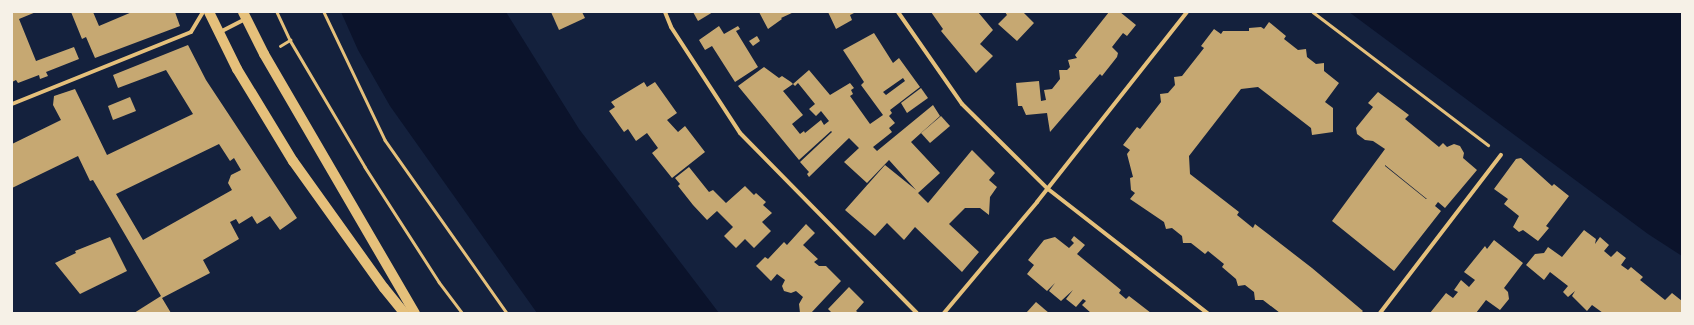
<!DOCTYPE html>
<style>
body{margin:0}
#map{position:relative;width:1694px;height:325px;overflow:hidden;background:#14213d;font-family:"Titillium Web",sans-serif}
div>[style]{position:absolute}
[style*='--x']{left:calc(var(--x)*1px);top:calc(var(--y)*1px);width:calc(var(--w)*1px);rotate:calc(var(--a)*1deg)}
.water>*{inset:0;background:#0b132b}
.building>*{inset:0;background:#c6a872}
.path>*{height:2.5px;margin:-1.25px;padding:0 1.25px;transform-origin:1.25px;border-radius:1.25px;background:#e5c07b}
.minor>*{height:4px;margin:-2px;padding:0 2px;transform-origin:2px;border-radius:2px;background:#e5c07b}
.primary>*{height:10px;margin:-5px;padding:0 5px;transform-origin:5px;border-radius:5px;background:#e5c07b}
span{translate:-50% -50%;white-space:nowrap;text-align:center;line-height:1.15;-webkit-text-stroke:3px #f6f1e7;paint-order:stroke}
.frame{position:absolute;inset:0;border:13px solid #f6f1e7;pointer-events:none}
</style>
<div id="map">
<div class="water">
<i style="clip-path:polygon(341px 12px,506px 12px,579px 129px,719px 313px,537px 313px,390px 106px,358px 50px)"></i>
<i style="clip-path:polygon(1349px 12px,1682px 12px,1682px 256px,1648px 234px)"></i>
</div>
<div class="building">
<i style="clip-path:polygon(12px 12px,36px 12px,19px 19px,36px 61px,74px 47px,79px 59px,46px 72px,48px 76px,40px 79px,39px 75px,18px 83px,16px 80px,12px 82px)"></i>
<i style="clip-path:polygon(71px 12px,93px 12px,99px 26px,132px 12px,175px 12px,180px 26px,95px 58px,86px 37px,82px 39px)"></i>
<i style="clip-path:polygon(551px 12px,582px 12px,585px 18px,559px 30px)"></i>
<i style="clip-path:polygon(693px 12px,713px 12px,698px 21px)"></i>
<i style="clip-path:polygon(759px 12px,794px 12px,781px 18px,782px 19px,768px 29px)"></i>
<i style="clip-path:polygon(828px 12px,856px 12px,850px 15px,852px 20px,836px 29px)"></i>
<i style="clip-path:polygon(931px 12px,978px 12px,993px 30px,980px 44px,993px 56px,976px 73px,941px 31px,943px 29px)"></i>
<i style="clip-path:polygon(1005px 12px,1023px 12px,1034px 23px,1017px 41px,998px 24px,1007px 15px)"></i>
<i style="clip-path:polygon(1109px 12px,1120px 12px,1136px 25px,1127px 36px,1123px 33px,1112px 47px,1118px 53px,1117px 57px,1102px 76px,1100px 74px,1050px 132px,1047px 113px,1026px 115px,1022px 106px,1018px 106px,1016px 83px,1039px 81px,1041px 101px,1046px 100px,1044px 90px,1052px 89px,1060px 79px,1059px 70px,1067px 70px,1070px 67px,1068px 60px,1077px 58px,1075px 55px)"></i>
<i style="clip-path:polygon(1269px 22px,1286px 36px,1284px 39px,1298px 50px,1306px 49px,1307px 57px,1316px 64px,1324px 63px,1324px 71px,1339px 83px,1325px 102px,1333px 108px,1333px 132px,1312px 135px,1311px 128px,1258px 87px,1241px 89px,1189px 156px,1190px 174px,1239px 212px,1237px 215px,1253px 228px,1255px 224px,1312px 268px,1363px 311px,1361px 313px,1280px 313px,1263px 300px,1255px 300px,1254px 292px,1245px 285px,1238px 286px,1236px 279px,1222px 267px,1224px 264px,1208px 251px,1205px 254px,1191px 243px,1183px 243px,1182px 236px,1172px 228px,1166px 229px,1164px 222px,1130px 199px,1135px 193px,1131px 190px,1130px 178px,1133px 177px,1127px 154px,1130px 150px,1123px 145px,1137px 127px,1140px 129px,1161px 102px,1160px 94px,1168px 93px,1175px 85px,1174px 77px,1182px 76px,1204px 48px,1201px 46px,1214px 29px,1221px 34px,1223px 31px,1249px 31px,1249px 28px,1261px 27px,1264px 29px)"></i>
<i style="clip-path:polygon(719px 26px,724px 34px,738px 26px,740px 29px,736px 31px,758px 67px,735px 82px,712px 46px,705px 50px,699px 40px)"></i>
<i style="clip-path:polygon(evenodd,874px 33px,893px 63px,899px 58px,920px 87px,890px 110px,892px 113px,889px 116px,895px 123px,889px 128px,892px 132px,873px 147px,877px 151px,933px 105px,940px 116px,911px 142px,940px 173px,918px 193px,928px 203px,972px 150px,995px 173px,989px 180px,997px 187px,990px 197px,989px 215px,980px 208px,965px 208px,949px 224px,979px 252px,962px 272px,915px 227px,904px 240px,887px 223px,875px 236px,845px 210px,885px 165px,916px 190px,889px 160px,867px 183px,844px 162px,859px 148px,849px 138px,809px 177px,807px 174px,809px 172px,800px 162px,832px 132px,831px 131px,799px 160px,738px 86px,764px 67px,779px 78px,782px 76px,791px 82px,793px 84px,783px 91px,803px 115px,792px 124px,800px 134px,804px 131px,805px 133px,821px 120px,824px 125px,829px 121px,821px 111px,816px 116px,809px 109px,815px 104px,798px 83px,795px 86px,793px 84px,809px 70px,830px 95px,850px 83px,854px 88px,851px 90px,853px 94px,850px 96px,870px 124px,883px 115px,861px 85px,864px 82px,843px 50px,874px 33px,903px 78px,905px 81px,886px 95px,883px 92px,903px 78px)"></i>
<i style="clip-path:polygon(757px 36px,760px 41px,753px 46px,749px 41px)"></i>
<i style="clip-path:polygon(evenodd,188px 45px,206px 80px,297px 218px,280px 230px,270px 216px,257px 224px,252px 216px,239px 224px,236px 219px,230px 222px,239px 239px,203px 260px,210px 273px,162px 298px,171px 313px,134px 313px,161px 296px,93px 180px,90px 181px,78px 156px,12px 188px,12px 144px,61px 120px,53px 105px,54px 96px,75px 89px,107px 155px,193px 114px,166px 70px,118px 88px,113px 75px,188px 45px,219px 144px,230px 161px,234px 158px,241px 170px,231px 175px,228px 183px,232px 190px,143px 240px,116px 194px,219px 144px)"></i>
<i style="clip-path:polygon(644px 82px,647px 87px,655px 82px,677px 113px,667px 120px,678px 132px,685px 126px,705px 152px,672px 178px,652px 153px,658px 148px,647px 133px,636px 141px,628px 129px,624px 132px,609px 111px,615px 107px,611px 102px)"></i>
<i style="clip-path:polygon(921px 88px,928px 98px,907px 113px,901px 103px)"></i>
<i style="clip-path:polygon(evenodd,1378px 92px,1409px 115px,1405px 119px,1439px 147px,1443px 143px,1447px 147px,1454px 144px,1460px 146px,1464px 153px,1463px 158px,1477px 170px,1445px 208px,1438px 202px,1435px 206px,1441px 211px,1394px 271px,1332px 221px,1385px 149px,1373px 141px,1365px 140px,1357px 134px,1356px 128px,1373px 107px,1368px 103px,1378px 92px,1385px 165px,1427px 199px,1426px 199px,1385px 166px,1385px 165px)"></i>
<i style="clip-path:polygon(130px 97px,136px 111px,113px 120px,108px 106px)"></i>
<i style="clip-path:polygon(941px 116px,950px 126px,930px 143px,921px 133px)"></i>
<i style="clip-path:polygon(1521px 158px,1552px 186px,1554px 184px,1569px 196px,1546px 226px,1549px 228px,1538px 241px,1523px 230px,1519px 232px,1513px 227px,1519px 216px,1504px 204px,1508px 199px,1494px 189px,1516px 159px)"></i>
<i style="clip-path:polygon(689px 167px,709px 192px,713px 190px,726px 203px,745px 186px,754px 195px,756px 193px,766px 202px,763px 205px,772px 213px,762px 222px,771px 231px,754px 248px,745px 239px,736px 248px,724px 236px,733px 227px,717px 211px,707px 220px,693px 205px,678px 186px,680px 184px,675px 178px)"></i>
<i style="clip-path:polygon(806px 224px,815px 233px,803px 245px,818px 259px,814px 262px,819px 266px,826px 266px,841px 281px,811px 313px,800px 313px,799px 304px,803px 297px,796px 291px,791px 293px,784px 291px,782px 286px,785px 280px,777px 274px,771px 281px,756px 266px,765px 257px,768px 259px,784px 242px,787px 245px)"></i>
<i style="clip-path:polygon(1584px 230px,1596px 239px,1595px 244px,1600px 237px,1609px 245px,1604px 251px,1611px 257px,1617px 251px,1626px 258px,1621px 265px,1628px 270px,1631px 267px,1643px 277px,1640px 280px,1665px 300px,1672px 293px,1682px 301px,1682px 313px,1603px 313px,1592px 305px,1587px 311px,1572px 296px,1575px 291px,1568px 297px,1563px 292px,1568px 286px,1550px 272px,1544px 280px,1526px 265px,1535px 254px,1544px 253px,1548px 247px,1562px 257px)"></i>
<i style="clip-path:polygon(1074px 236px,1085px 245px,1077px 254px,1121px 290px,1119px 293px,1126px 299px,1129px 296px,1151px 313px,1091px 313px,1082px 305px,1086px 301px,1083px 299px,1076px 307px,1066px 299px,1073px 290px,1061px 301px,1049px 291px,1055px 283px,1047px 291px,1027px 274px,1034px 265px,1028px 260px,1044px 240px,1055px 237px,1069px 248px,1074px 243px,1071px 240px)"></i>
<i style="clip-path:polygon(110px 237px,127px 271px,80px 294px,55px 263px,76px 253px,75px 251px)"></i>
<i style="clip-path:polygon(1494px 240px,1523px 263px,1504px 288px,1508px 292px,1509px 299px,1500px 310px,1486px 300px,1476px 313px,1430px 313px,1446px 293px,1453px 298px,1458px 292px,1454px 290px,1461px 280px,1469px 287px,1475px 280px,1464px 272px,1485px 246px,1487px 249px)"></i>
<i style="clip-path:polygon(849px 287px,864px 302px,856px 311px,859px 313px,832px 313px,828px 309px)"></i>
<i style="clip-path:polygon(1036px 302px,1049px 313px,1026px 313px)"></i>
</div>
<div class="path">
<i style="--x:277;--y:12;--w:31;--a:65"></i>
<i style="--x:290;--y:40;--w:147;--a:59.4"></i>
<i style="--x:365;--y:167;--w:137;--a:57.2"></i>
<i style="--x:439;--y:282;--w:39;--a:53"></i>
<i style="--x:324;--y:12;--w:142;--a:64.5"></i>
<i style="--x:385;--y:140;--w:212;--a:54.8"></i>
<i style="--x:1313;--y:12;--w:220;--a:37.2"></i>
<i style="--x:280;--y:46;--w:12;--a:-31"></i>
</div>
<div class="minor">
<i style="--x:665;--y:12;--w:16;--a:68"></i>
<i style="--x:671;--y:27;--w:126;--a:56.9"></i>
<i style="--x:740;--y:133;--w:252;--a:45.5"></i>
<i style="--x:898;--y:12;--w:112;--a:55.2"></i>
<i style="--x:962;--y:104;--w:121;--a:44.7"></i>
<i style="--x:1048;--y:189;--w:202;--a:37.9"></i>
<i style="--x:220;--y:32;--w:29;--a:-27"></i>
<i style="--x:12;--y:104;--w:193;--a:-21.9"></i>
<i style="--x:191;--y:32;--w:23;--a:-59"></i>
<i style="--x:944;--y:313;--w:145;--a:-50"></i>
<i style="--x:1037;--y:202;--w:242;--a:-51.7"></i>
<i style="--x:1380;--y:313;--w:199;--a:-52.6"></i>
</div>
<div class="primary">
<i style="--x:209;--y:12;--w:64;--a:63.8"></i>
<i style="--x:237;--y:69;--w:108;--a:58.7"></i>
<i style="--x:293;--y:161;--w:156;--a:54.4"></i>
<i style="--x:384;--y:288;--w:32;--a:51"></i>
<i style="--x:243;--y:12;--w:47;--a:63.4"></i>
<i style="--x:264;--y:54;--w:300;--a:59.8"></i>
</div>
<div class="frame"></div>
</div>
